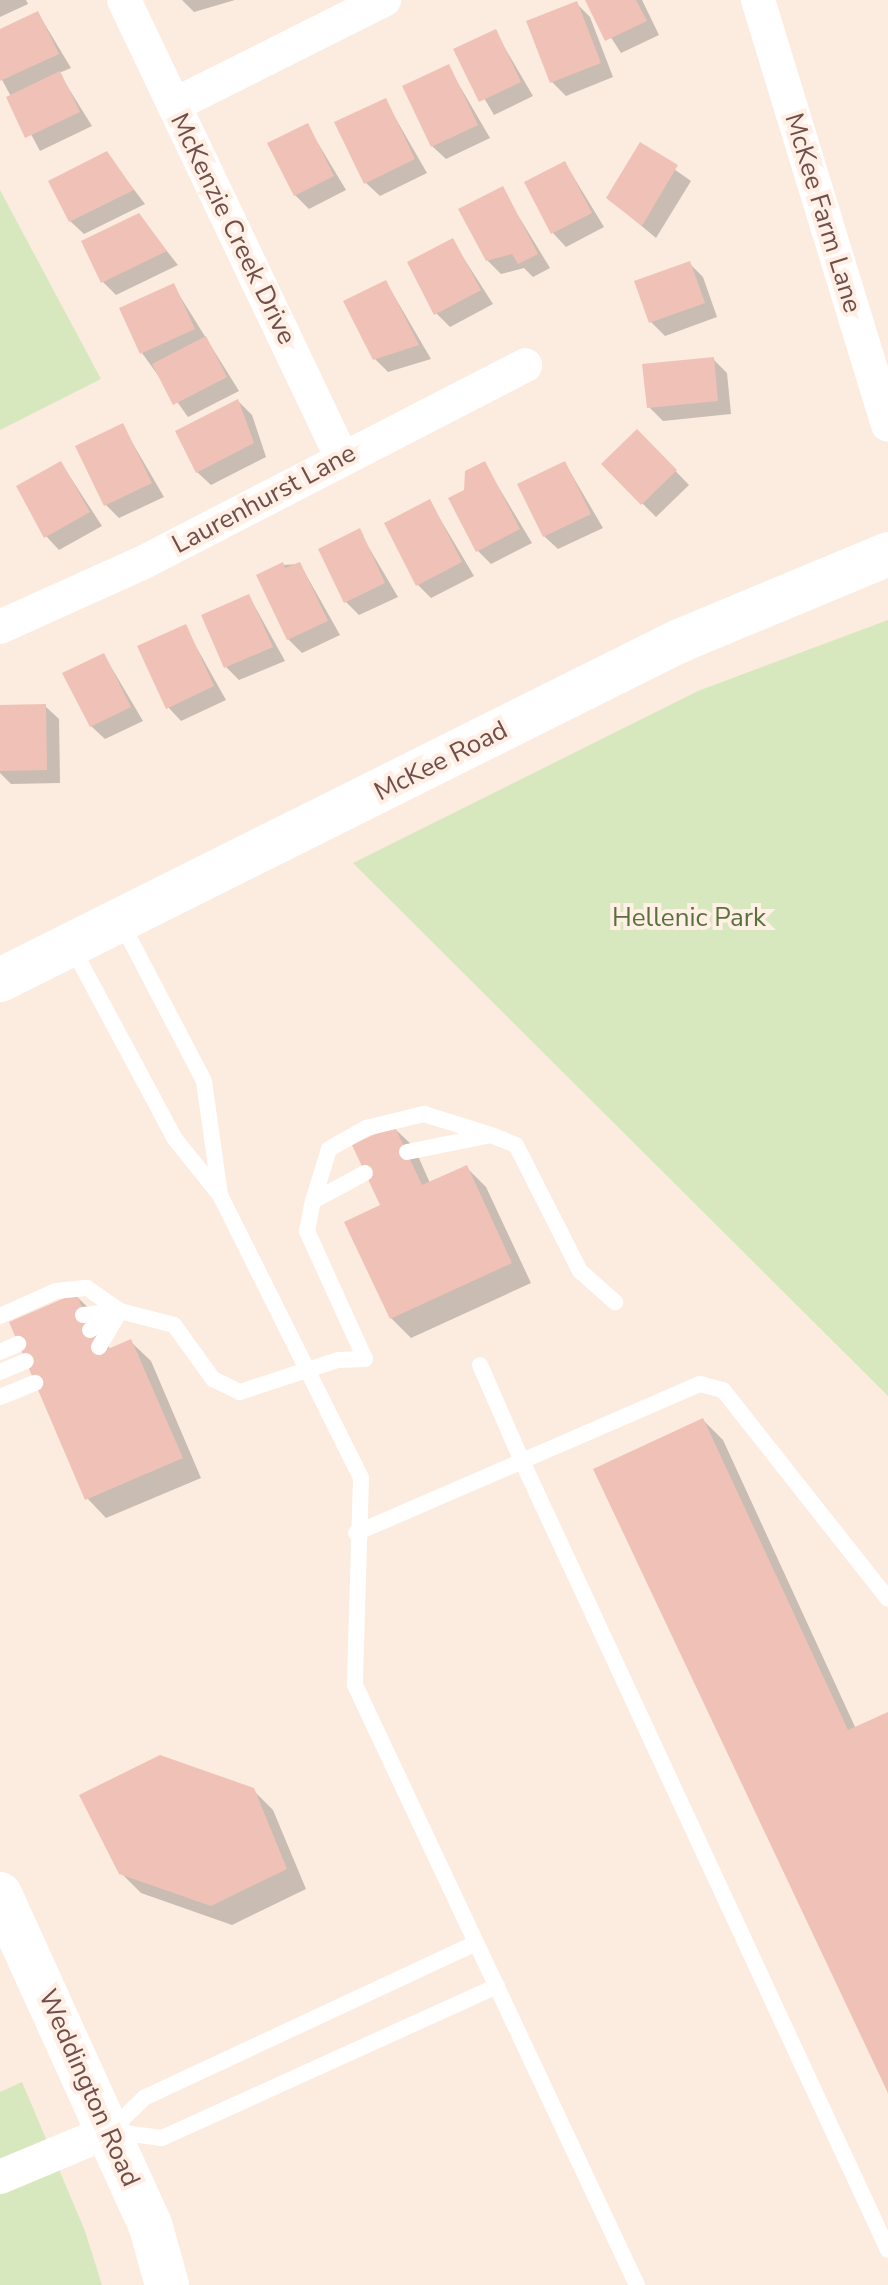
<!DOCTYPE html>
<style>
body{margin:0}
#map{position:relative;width:888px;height:2285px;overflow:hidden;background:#fcebdf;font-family:"Nunito Sans",sans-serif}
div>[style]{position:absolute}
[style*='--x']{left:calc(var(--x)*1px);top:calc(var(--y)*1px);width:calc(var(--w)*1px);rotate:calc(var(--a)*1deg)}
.green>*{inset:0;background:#d8e8be}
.shadow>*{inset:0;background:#0003}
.building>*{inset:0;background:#f0c2b7}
.service>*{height:16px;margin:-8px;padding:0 8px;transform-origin:8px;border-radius:8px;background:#fff}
.minor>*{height:34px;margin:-17px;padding:0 17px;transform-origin:17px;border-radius:17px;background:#fff}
.secondary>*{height:44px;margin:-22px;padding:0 22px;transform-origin:22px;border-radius:22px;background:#fff}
span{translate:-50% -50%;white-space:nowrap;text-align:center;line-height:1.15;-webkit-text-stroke:8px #ffefe4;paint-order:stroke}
.street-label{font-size:26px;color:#714e48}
.park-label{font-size:26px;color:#58713d}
</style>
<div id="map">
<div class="green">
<i style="clip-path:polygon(0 190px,101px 379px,0 430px)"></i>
<i style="clip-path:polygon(888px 620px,888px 1396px,353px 863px,698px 691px)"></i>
<i style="clip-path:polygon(22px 2082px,85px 2231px,102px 2285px,0 2285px,0 2092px)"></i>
</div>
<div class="shadow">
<i style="clip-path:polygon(0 0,26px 0,28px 4px,0 17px)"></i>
<i style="clip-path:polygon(182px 0,235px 0,194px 12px)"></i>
<i style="clip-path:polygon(587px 0,642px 0,659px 35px,621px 53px)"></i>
<i style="clip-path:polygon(576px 3px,590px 17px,613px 77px,566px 96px,552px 82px,528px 22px)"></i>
<i style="clip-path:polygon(38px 13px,71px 68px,59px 73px,92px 126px,40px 151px,0 76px,0 31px)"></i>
<i style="clip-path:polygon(495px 31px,533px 96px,494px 115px,456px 50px)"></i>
<i style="clip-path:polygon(448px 66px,490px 138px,446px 159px,432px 146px)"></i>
<i style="clip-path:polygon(385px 100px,427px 173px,380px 196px,366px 183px)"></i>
<i style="clip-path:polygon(307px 125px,346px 190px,309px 209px,295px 195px)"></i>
<i style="clip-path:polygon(640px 145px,691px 181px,656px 238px,608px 198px)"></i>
<i style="clip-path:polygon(107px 154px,145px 204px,84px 234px,70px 221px)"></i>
<i style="clip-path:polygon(565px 163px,604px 227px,566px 247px,553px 233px)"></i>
<i style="clip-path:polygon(502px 189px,550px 268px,533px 277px,524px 268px,501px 274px,487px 260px)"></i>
<i style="clip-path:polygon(139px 216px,178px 265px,116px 295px,103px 282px)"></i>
<i style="clip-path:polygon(452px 240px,493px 304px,450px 327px,436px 313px)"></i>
<i style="clip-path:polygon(689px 263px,703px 277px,717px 317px,665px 336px,651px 322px)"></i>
<i style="clip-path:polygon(386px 282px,431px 359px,388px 372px,375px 359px)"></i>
<i style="clip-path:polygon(173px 285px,239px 391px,188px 417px,142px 353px)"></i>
<i style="clip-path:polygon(713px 359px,727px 373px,731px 414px,663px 421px,649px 407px)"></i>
<i style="clip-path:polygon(238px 401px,252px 415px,266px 457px,211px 485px,197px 472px)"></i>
<i style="clip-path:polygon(122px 425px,164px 497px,119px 518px,106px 505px)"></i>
<i style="clip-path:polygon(637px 431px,689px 485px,656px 517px,603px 464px)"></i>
<i style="clip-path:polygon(61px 463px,102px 526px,59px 550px,46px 536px)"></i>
<i style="clip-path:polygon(484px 463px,532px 543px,491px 564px,477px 550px,466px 491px)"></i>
<i style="clip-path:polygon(565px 463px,603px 528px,558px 549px,544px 536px)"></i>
<i style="clip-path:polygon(430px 502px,474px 576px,431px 598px,418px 585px)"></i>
<i style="clip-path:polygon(359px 531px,398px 597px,359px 615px,345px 601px)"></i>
<i style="clip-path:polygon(300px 564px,340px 635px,302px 653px,288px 639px,282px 565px)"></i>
<i style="clip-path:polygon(249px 596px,285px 661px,239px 680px,226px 667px)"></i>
<i style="clip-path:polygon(185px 627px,226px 700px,181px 721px,168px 707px)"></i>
<i style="clip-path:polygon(104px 655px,143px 721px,105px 739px,91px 726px)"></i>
<i style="clip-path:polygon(45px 706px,59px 719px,60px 783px,11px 784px,0 773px,0 707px)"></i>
<i style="clip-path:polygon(394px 1128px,414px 1147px,430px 1183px,466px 1167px,486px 1187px,531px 1283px,411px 1338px,391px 1318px,383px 1206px)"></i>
<i style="clip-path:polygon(76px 1296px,96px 1315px,110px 1350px,131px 1342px,151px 1361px,201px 1478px,106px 1518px,87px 1498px)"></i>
<i style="clip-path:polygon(703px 1420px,723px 1440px,856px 1729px,888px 1714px,888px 2093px)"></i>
<i style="clip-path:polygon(253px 1790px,273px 1810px,306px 1889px,232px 1925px,141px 1893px,121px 1873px)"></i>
</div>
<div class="building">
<i style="clip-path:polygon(585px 0,636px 0,647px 21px,605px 41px)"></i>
<i style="clip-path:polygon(577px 1px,601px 63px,550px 83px,526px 21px)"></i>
<i style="clip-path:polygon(38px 11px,59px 54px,0 81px,0 29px)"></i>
<i style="clip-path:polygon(496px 29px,521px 82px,479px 102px,453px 49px)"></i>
<i style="clip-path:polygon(449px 64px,478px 125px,431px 147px,402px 86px)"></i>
<i style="clip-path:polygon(60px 71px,80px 112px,25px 138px,6px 97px)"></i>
<i style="clip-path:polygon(386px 98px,415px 159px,364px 184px,334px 122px)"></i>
<i style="clip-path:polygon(308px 123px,334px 176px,294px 196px,267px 143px)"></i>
<i style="clip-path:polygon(640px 142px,678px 165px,642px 226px,606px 198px)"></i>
<i style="clip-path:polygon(107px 151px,134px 190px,69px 222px,48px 181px)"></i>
<i style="clip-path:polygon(565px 161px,592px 213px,551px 234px,524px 182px)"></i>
<i style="clip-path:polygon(503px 186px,538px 254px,518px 264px,512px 254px,486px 261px,458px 209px)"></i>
<i style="clip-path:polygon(139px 213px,167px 251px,101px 283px,81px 241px)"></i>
<i style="clip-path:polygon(453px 238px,481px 290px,434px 315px,407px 262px)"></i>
<i style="clip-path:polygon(690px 261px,705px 303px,649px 323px,634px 281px)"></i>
<i style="clip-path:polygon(386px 280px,419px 345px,373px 360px,343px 301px)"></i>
<i style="clip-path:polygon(174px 283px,195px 329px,140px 354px,119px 308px)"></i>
<i style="clip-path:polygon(206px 336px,227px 377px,173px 405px,152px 364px)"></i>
<i style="clip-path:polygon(714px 357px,718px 401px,647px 408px,642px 364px)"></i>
<i style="clip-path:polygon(238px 399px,254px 443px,196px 473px,175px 431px)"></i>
<i style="clip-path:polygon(123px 423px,152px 483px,104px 506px,75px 446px)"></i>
<i style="clip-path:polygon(637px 429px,677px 470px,641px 505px,601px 464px)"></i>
<i style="clip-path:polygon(61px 461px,90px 512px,44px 538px,16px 486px)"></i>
<i style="clip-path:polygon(485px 461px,520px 529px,476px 552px,448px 498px,464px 490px,465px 471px)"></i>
<i style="clip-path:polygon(565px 461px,591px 514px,543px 537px,517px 484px)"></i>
<i style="clip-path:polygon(430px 499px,462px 562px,416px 586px,384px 523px)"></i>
<i style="clip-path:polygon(360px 528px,385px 583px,344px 603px,318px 549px)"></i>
<i style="clip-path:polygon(283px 562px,285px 568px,300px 562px,328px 621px,287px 640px,256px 575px)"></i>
<i style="clip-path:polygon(249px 594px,273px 647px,224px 668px,201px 615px)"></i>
<i style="clip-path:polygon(186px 624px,214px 686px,166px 709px,137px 646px)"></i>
<i style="clip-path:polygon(104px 653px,131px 707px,90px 727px,62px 673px)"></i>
<i style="clip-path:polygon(46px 704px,47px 770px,0 771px,0 705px)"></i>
<i style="clip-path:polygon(394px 1125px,422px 1185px,467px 1165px,512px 1263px,390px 1319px,344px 1222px,380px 1205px,352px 1145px)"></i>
<i style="clip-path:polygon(76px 1293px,101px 1352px,131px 1339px,183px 1458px,85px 1500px,9px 1322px)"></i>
<i style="clip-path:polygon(703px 1418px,848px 1730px,888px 1712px,888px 2093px,593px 1469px)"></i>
<i style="clip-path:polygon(160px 1755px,254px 1788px,287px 1869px,211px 1906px,119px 1874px,79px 1795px)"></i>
</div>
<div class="service">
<i style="--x:72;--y:947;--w:218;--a:61.8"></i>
<i style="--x:175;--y:1139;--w:72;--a:51.2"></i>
<i style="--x:220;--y:1195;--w:115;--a:-98"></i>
<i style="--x:204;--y:1081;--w:179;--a:-117.6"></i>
<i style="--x:407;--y:1152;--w:86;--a:-11.4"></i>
<i style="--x:491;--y:1135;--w:27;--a:22"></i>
<i style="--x:516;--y:1145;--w:141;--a:63.1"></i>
<i style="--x:580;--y:1271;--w:47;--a:41.5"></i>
<i style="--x:220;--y:1195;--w:316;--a:63.5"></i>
<i style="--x:361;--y:1478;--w:207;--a:91.7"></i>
<i style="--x:355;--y:1685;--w:663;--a:64.83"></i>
<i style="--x:313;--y:1201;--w:54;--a:-72.9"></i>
<i style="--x:329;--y:1149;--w:43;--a:-29.6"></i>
<i style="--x:366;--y:1128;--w:60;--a:-13.6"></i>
<i style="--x:424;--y:1114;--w:70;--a:17.4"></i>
<i style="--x:83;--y:1315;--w:37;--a:-6"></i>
<i style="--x:120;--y:1311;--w:56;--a:14.5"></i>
<i style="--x:174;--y:1325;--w:67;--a:54.2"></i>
<i style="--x:213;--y:1379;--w:30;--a:26"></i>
<i style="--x:240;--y:1392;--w:103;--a:-18.1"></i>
<i style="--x:338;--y:1360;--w:27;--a:-2"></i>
<i style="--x:365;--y:1359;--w:141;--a:-114.4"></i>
<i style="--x:307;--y:1231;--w:31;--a:-79"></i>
<i style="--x:313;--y:1201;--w:59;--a:-28.3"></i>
<i style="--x:0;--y:1316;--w:61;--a:-24.1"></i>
<i style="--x:56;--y:1291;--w:31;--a:-6"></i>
<i style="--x:87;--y:1288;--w:40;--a:34.9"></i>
<i style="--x:90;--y:1330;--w:30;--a:-33"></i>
<i style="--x:99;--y:1347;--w:42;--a:-59.7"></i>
<i style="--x:0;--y:1352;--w:20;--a:-24"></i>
<i style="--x:480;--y:1365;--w:105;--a:66.4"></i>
<i style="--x:522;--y:1461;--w:194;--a:-23.4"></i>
<i style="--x:700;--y:1384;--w:24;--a:15"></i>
<i style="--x:723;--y:1390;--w:266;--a:51.7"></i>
<i style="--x:0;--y:1372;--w:28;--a:-23"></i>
<i style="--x:0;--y:1397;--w:38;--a:-22"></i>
<i style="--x:356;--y:1533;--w:181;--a:-23.4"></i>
<i style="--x:522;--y:1461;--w:870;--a:65.11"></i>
<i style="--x:476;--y:1943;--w:365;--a:155"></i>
<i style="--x:145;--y:2097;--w:49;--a:135.8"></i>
<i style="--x:110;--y:2131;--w:52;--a:7.7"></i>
<i style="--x:162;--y:2138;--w:368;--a:-24.4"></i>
</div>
<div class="minor">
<i style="--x:124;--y:0;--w:507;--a:64.55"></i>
<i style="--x:758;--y:0;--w:444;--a:73"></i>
<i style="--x:174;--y:105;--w:235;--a:-26.6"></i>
<i style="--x:0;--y:627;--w:158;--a:-24.3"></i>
<i style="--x:144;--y:562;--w:429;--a:-27.3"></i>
<i style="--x:0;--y:2177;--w:119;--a:-22.7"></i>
</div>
<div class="secondary">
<i style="--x:0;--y:980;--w:757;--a:-26.53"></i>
<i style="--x:677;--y:642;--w:229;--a:-22.6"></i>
<i style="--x:0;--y:1894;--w:362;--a:65.6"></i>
<i style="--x:150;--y:2224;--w:63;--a:74.4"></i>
</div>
<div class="street-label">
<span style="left:823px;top:213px;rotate:73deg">McKee Farm Lane</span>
<span style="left:233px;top:229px;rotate:64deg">McKenzie Creek Drive</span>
<span style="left:264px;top:499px;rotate:-28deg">Laurenhurst Lane</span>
<span style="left:441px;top:761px;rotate:-27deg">McKee Road</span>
<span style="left:89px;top:2088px;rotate:66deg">Weddington Road</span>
</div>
<div class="park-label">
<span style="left:689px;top:918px">Hellenic Park</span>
</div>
</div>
